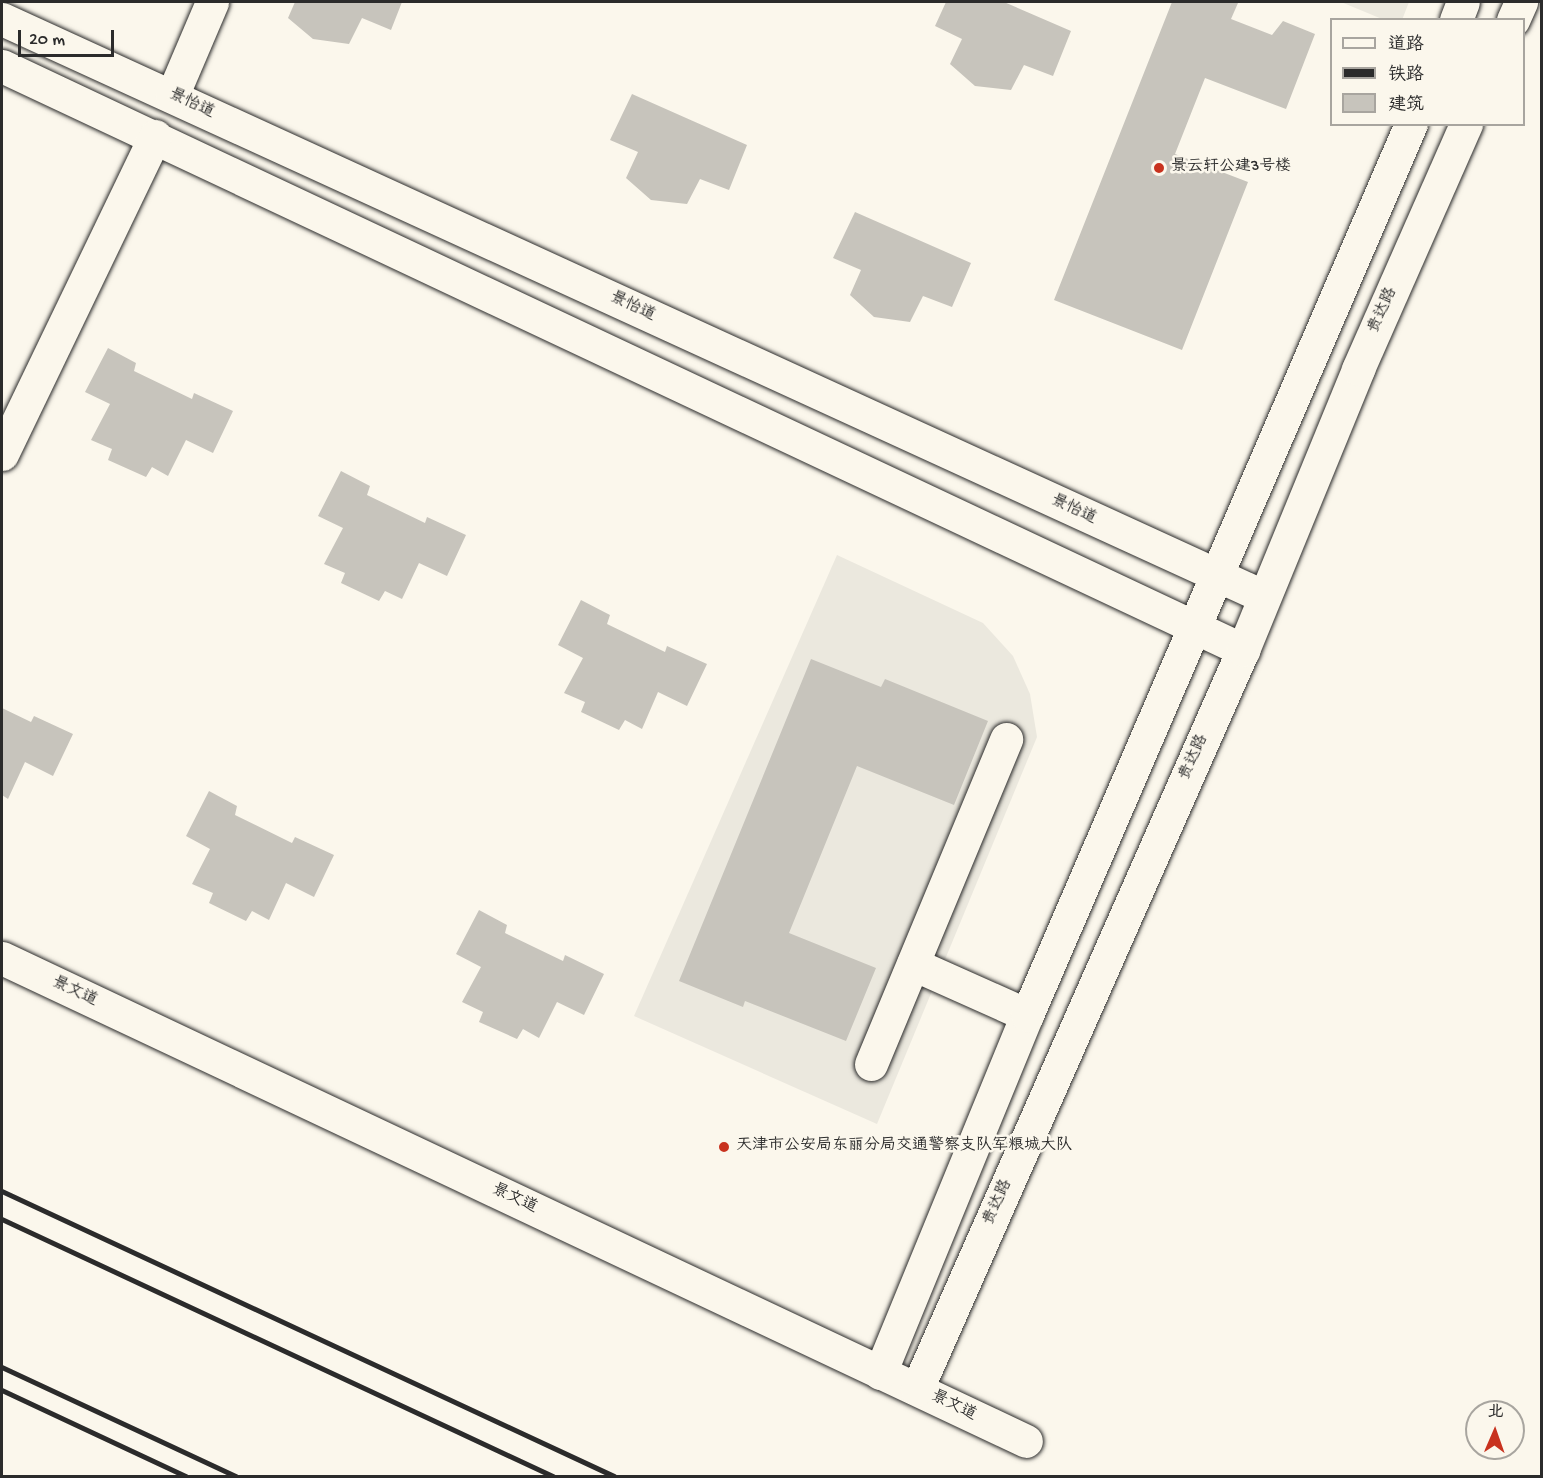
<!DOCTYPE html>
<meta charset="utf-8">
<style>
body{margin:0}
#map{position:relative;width:1543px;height:1478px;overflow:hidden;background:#fbf7ec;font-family:"Gochi Hand","LXGW WenKai TC",sans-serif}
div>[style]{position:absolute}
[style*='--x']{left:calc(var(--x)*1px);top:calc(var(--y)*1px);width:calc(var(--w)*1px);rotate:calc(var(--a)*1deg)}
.built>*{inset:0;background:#ebe8de}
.building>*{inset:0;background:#c7c4bc}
.roads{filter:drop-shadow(0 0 2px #2b2b2b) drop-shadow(0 0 2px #2b2b2b)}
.minor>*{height:33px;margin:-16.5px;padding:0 16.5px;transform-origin:16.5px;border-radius:16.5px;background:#fbf7ec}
.rail>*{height:4.5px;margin:-2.25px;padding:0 2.25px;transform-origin:2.25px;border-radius:2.25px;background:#2b2b2b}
.dots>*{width:16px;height:16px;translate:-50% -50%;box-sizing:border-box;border:3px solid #fbf7ec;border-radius:50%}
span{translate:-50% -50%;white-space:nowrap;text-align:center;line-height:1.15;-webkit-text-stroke:5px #fbf7ec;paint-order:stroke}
.street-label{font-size:16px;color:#2b2b2b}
.poi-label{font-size:16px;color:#2b2b2b}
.left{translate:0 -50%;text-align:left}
.frame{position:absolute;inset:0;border:3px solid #2b2b2b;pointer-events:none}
.legend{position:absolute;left:1330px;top:18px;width:195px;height:108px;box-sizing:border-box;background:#fbf7ec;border:2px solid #a8a59f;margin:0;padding:8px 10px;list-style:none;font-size:18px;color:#2b2b2b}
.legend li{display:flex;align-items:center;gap:12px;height:30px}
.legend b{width:30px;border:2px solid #a8a59f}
.north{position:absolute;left:1465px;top:1400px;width:60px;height:60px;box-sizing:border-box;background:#fbf7ec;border:2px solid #a8a59f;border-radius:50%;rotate:2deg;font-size:16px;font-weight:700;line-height:24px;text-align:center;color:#2b2b2b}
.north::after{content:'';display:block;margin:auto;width:21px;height:27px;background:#c8321e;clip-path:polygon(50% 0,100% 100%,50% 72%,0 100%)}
.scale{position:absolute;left:18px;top:30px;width:96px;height:27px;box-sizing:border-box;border:3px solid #2b2b2b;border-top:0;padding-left:8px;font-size:18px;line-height:21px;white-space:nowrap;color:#2b2b2b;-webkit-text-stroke:4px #fbf7ec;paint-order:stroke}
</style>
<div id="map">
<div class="built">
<i style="clip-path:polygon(1341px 2px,1409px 2px,1402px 20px,1382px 19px)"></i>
<i style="clip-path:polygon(837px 555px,983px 623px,1013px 656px,1030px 694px,1037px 737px,877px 1124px,634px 1016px)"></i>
</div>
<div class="building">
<i style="clip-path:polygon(295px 2px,402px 2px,391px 30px,362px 18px,349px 44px,313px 39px,288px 18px)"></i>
<i style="clip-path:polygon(946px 2px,1004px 2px,1071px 31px,1053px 76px,1024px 65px,1011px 90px,975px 86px,950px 64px,962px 39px,935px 26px)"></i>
<i style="clip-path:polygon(1172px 2px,1233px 2px,1238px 3px,1231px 19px,1272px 35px,1283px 21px,1315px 34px,1286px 109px,1205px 78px,1175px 154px,1248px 182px,1182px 350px,1054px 300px)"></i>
<i style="clip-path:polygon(632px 94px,747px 145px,729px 190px,700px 179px,687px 204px,651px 200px,626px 178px,638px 152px,610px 140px)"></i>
<i style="clip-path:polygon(855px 212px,971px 263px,952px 307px,923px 296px,910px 322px,874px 317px,850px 295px,861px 270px,833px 258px)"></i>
<i style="clip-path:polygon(108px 348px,136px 363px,134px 371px,192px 399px,194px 393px,233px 411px,213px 453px,186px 440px,168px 476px,152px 467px,146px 477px,108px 460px,112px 449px,91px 440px,110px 404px,85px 392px)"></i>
<i style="clip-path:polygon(341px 471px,370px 486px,367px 495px,425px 523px,427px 517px,466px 535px,447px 576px,419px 563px,402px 599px,385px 591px,379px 601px,341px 583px,345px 573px,324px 564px,343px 528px,318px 516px)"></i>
<i style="clip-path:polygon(581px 600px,610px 615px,607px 624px,665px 652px,667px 646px,707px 664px,687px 706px,658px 692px,642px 729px,625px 720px,619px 730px,581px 712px,585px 702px,564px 693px,583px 658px,558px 645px)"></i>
<i style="clip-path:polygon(811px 659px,881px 687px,885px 679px,988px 721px,954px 805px,857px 766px,789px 933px,876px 968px,846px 1041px,745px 1001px,743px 1007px,679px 981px)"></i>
<i style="clip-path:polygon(2px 708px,31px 722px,34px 716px,73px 734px,53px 776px,25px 762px,8px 799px,2px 795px)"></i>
<i style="clip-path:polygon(209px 791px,237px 806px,235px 815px,292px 843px,295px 837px,334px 855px,314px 897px,286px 883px,269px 920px,252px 911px,246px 921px,209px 903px,213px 893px,192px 884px,210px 849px,186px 836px)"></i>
<i style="clip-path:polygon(479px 910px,507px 925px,505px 933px,563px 961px,565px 955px,604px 974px,584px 1015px,557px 1002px,539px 1038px,523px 1029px,517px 1039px,479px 1022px,483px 1012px,462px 1002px,481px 967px,456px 954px)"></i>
</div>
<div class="roads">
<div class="minor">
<i style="--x:2;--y:19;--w:1387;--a:24.59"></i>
<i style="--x:1456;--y:20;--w:19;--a:-69"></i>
<i style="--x:1513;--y:20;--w:20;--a:-66"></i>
<i style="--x:2;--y:66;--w:1372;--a:25.2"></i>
<i style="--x:172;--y:96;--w:102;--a:-66.9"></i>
<i style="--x:2;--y:454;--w:353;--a:-64.3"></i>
<i style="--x:2;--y:958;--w:1132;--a:25.25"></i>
<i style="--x:913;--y:964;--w:125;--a:24.1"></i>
<i style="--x:871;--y:1064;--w:352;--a:-67.4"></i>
<i style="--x:880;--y:1373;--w:387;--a:-67.7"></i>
<i style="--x:1027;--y:1015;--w:970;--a:-66.69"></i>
<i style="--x:917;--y:1389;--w:808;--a:-66.2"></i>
<i style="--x:1243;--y:650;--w:304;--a:-67.7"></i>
<i style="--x:1358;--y:369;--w:268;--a:-66.2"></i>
</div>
</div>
<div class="rail">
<i style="--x:2;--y:1191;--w:675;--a:24.97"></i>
<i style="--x:2;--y:1219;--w:608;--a:25.01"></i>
<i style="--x:2;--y:1367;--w:258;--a:25"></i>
<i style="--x:2;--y:1390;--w:203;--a:25.1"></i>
</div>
<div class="dots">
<i style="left:1159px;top:168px;background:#c8321e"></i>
<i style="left:724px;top:1147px;background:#c8321e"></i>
</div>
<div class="street-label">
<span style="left:191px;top:105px;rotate:25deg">景怡道</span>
<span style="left:632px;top:308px;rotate:25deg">景怡道</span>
<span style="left:1384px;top:311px;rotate:-66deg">贵达路</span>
<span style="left:1073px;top:511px;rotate:25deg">景怡道</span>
<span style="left:1195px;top:758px;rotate:-66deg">贵达路</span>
<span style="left:74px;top:993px;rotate:25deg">景文道</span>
<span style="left:514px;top:1200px;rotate:25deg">景文道</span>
<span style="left:999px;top:1203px;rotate:-66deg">贵达路</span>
<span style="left:953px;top:1407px;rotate:26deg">景文道</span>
</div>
<div class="poi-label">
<span class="left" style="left:1171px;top:168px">景云轩公建3号楼</span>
<span class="left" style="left:736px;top:1147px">天津市公安局东丽分局交通警察支队军粮城大队</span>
</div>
<div class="frame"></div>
<ul class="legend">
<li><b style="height:8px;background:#fbf7ec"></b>道路</li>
<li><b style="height:8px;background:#2b2b2b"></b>铁路</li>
<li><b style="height:16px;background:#c7c4bc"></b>建筑</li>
</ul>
<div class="north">北</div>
<div class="scale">20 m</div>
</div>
